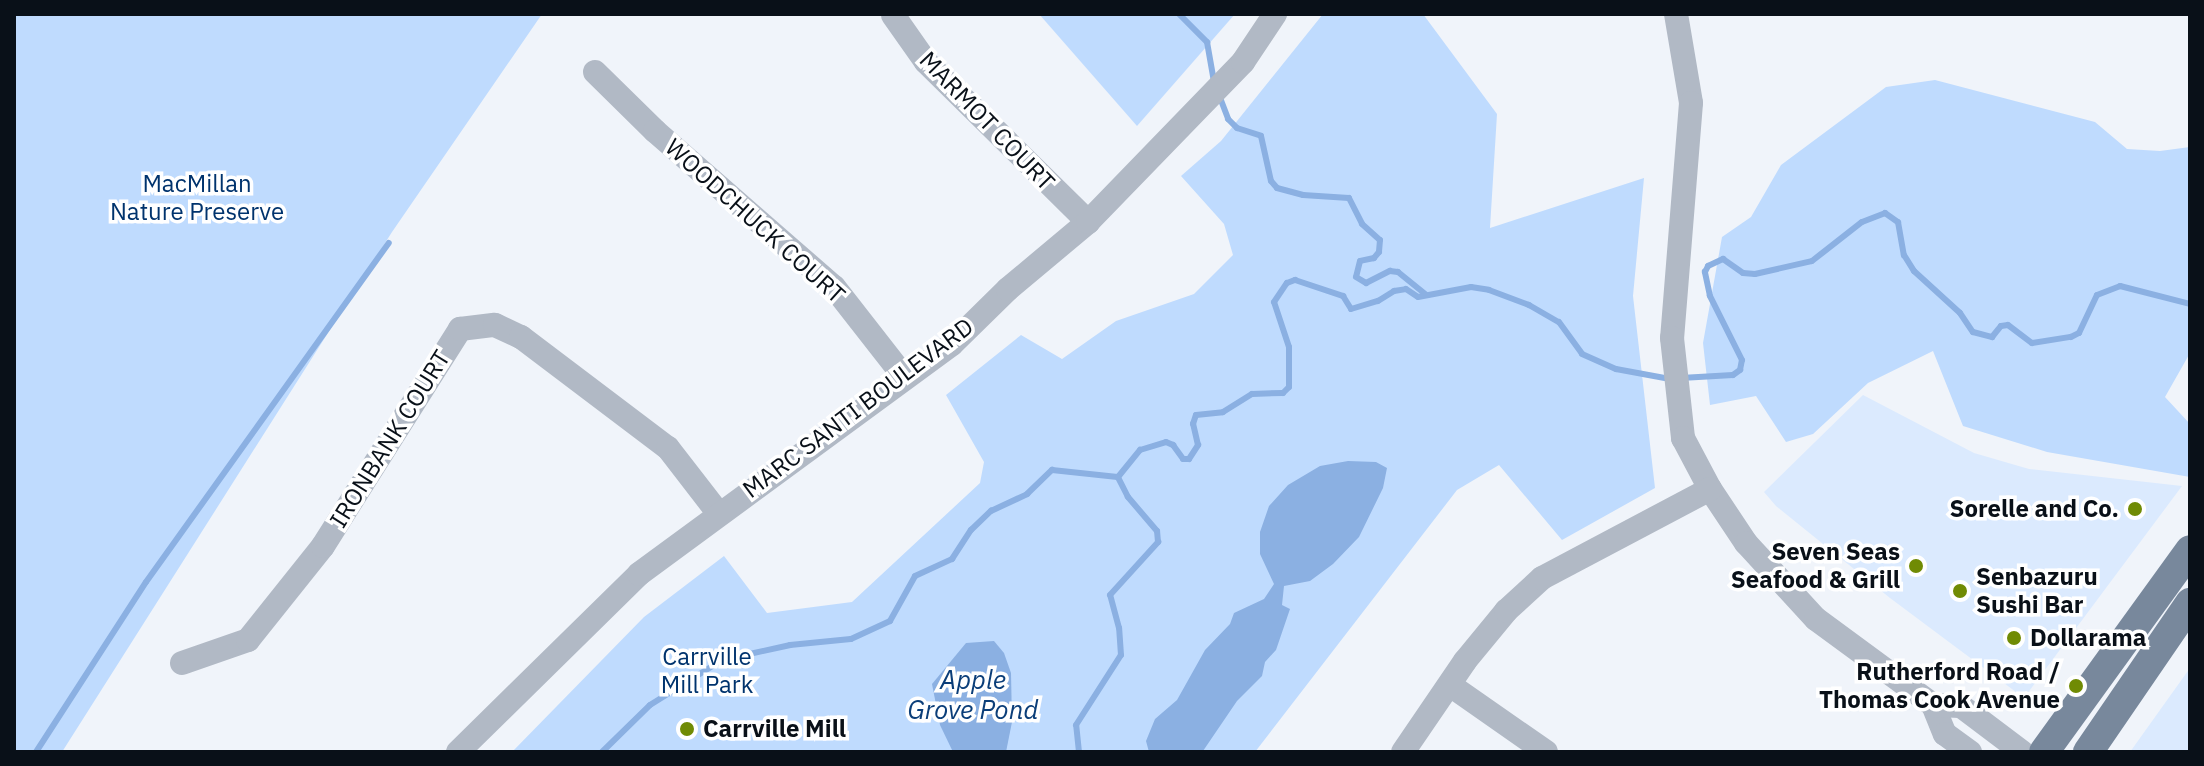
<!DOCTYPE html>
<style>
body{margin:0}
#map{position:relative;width:2204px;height:766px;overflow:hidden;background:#f0f4fa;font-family:"IBM Plex Sans",sans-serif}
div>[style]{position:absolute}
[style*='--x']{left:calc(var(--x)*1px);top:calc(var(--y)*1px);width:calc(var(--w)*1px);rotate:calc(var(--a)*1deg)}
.built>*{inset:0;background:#dbeafe}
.green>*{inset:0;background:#bfdbfe}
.water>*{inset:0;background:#8bb0e2}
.stream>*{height:6px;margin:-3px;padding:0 3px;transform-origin:3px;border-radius:3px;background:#8bb0e2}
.minor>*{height:24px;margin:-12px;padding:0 12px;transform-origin:12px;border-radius:12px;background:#b1b9c5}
.major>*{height:30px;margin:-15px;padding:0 15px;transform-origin:15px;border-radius:15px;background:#78889c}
.dots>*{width:22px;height:22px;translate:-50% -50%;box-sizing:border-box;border:4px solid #fff;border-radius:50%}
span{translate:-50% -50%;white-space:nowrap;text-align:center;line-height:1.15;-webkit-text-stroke:7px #fff;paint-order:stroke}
.street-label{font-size:24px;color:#091018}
.park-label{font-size:24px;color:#00336d}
.poi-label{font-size:24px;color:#091018;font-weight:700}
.right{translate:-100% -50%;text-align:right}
.left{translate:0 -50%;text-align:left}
.water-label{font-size:26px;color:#0b3e79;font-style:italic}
.frame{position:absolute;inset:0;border:16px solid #091018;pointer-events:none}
</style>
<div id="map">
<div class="built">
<i style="clip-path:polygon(1863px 395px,1974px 453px,2029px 469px,2182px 486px,2024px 698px,1890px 598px,1776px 506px,1764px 492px)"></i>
<i style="clip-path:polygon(2190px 668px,2190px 752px,2130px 752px)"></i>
</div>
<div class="green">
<i style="clip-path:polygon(14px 14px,542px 14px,392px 232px,62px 752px,14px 752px)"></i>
<i style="clip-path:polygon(1039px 14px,1235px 14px,1137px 126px)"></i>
<i style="clip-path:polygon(1323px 14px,1423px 14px,1497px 114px,1490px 228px,1644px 178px,1633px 296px,1655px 488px,1562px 540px,1499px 465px,1457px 490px,1255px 752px,512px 752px,644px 617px,724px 556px,767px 613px,852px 602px,980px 483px,984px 462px,946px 395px,1021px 335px,1062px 359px,1116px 321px,1194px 294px,1233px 255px,1224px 224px,1181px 176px,1221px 141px)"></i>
<i style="clip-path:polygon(1935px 80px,2095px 122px,2127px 149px,2160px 151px,2190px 147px,2190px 353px,2165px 397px,2190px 424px,2190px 477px,2047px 452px,1963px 426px,1933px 351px,1868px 383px,1813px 434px,1786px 442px,1756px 396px,1710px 405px,1703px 343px,1722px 237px,1751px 217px,1781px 165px,1886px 87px)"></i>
</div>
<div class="water">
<i style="clip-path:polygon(1348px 461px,1376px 462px,1387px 468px,1383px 488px,1359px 537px,1333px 564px,1310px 581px,1284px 586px,1282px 605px,1290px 609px,1276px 650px,1265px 662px,1262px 676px,1237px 701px,1203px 751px,1149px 752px,1146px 741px,1155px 719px,1177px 700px,1205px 650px,1230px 624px,1234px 613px,1264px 599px,1274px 584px,1260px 554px,1260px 532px,1269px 506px,1288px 485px,1320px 466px)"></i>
<i style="clip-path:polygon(994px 641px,1004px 653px,1011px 673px,1012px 722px,1006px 752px,953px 752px,940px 725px,932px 684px,966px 643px)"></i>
</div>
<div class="stream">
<i style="--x:1179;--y:14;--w:40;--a:45"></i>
<i style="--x:1207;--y:42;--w:40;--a:80"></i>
<i style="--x:1219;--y:95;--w:26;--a:69"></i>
<i style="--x:1228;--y:119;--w:13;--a:45"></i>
<i style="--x:1237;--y:128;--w:25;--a:18"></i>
<i style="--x:1261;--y:136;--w:46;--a:77.5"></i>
<i style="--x:1271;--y:181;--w:9;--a:49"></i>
<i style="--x:1277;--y:188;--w:27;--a:15"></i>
<i style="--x:1303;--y:195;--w:46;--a:3.7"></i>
<i style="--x:1349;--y:198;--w:29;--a:63"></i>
<i style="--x:1362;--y:224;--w:24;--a:42"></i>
<i style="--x:1380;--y:240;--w:12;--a:95"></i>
<i style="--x:1379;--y:252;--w:8;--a:130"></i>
<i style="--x:1374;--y:258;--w:14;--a:168"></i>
<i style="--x:1360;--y:261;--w:16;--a:104"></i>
<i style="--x:1356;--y:277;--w:12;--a:31"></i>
<i style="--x:1366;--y:283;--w:27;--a:-27"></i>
<i style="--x:1390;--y:271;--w:8;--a:7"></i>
<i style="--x:1398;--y:272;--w:35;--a:39"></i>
<i style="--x:1681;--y:378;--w:52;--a:-3.3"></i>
<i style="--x:1733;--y:375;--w:9;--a:-36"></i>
<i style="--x:1740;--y:370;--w:10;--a:-79"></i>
<i style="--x:1742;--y:360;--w:72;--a:-116.6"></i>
<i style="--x:1710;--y:296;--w:25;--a:-102"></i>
<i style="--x:1705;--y:272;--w:7;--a:-63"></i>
<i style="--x:1708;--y:266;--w:17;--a:-25"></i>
<i style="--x:1723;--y:259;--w:24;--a:35"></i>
<i style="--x:1743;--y:273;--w:12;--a:5"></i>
<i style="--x:1755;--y:274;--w:58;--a:-12.8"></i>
<i style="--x:1812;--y:261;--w:63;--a:-38"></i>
<i style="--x:1862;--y:222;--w:25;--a:-21"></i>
<i style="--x:1885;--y:213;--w:16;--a:35"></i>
<i style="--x:1898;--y:222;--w:34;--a:80"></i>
<i style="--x:1904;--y:255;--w:19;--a:58"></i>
<i style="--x:1914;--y:271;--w:62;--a:42.4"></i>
<i style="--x:1960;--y:313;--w:23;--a:56"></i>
<i style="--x:1973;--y:332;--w:20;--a:15"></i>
<i style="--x:1992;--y:337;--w:14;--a:-51"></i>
<i style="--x:2001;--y:326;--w:7;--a:-8"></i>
<i style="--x:2008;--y:325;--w:30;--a:37"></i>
<i style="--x:2032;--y:343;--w:39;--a:-9"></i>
<i style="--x:2071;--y:337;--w:9;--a:-27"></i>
<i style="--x:2079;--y:333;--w:42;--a:-64.7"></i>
<i style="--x:2097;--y:295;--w:25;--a:-21"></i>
<i style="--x:2120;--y:286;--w:72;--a:14.4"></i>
<i style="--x:1118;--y:477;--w:35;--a:-51"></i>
<i style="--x:1140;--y:450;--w:27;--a:-17"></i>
<i style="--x:1166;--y:442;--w:8;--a:23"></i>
<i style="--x:1173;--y:445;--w:17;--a:54"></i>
<i style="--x:1183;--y:459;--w:6;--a:0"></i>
<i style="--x:1189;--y:459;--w:17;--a:-57"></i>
<i style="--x:1198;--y:445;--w:22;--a:-103"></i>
<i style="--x:1193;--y:424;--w:9;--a:-72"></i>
<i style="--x:1196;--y:415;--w:27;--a:-6"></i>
<i style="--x:1223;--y:412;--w:34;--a:-32"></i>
<i style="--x:1252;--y:394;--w:31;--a:-2"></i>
<i style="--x:1283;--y:393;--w:8;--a:-45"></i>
<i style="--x:1289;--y:387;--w:40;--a:-90"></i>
<i style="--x:1289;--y:347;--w:47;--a:-108.4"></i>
<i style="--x:1274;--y:302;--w:23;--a:-56"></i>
<i style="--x:1287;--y:283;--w:9;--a:-21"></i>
<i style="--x:1295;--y:280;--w:51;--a:18.4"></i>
<i style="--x:1343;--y:296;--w:15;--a:58"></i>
<i style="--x:1351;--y:309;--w:28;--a:-17"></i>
<i style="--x:1378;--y:301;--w:19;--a:-32"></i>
<i style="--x:1394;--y:291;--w:12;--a:-9"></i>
<i style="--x:1406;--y:289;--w:14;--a:34"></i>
<i style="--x:1418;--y:297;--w:54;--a:-10.7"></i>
<i style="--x:1471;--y:287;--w:18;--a:9"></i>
<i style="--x:1489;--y:290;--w:43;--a:20.6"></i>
<i style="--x:1529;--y:305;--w:34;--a:30"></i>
<i style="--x:1559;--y:322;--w:39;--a:54"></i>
<i style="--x:1582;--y:354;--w:37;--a:24"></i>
<i style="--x:1616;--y:369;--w:55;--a:10.5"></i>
<i style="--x:36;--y:752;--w:202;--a:-57.1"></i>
<i style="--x:146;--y:582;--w:417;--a:-54.4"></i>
<i style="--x:602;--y:752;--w:67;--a:-44.4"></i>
<i style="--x:650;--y:705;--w:85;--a:-32"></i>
<i style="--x:722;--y:660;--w:70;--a:-12.4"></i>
<i style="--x:790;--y:645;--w:61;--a:-5.6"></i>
<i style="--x:851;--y:639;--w:43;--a:-24.8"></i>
<i style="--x:890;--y:621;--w:51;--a:-60.9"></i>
<i style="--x:915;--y:576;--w:41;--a:-24.7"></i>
<i style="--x:952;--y:559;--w:35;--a:-57"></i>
<i style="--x:971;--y:530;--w:28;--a:-44"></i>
<i style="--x:991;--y:511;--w:40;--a:-25"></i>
<i style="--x:1027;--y:494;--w:35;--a:-44"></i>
<i style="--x:1052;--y:470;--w:66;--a:6.1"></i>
<i style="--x:1079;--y:752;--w:27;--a:-96"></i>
<i style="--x:1076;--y:725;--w:83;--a:-57.3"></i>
<i style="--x:1121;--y:655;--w:27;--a:-94"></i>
<i style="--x:1119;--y:628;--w:34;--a:-105"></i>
<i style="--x:1110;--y:595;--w:72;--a:-47.8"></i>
<i style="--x:1158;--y:542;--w:11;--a:-95"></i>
<i style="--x:1157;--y:531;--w:45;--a:-130.5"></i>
<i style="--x:1128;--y:497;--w:22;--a:-117"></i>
</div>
<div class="minor">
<i style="--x:1676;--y:14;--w:90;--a:80.4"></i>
<i style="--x:1691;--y:103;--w:236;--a:94.6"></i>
<i style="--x:1672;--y:338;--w:101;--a:83.7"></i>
<i style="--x:1683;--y:438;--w:58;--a:62.1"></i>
<i style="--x:1710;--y:489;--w:65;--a:56.3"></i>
<i style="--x:1746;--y:543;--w:103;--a:47.4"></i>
<i style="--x:1816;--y:619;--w:145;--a:36.3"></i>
<i style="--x:1933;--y:705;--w:31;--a:68"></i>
<i style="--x:1945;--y:734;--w:31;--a:36"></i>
<i style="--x:893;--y:15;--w:57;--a:54.9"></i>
<i style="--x:926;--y:62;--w:228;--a:44.6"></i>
<i style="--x:595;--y:72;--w:84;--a:44.5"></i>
<i style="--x:655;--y:131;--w:237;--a:41.1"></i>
<i style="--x:834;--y:287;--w:115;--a:52"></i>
<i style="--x:182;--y:663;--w:70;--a:-19.2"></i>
<i style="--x:248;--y:640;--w:120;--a:-51.4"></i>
<i style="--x:323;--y:546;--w:257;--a:-57.7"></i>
<i style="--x:460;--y:329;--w:35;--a:-7"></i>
<i style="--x:495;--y:325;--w:29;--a:25"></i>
<i style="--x:521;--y:337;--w:184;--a:37.1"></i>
<i style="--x:668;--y:448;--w:83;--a:52.3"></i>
<i style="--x:1450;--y:685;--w:117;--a:34.9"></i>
<i style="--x:1933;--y:705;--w:28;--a:2"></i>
<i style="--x:1961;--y:706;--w:76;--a:37"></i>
<i style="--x:458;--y:752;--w:254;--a:-44.5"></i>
<i style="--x:639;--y:574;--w:388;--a:-36.3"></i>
<i style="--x:952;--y:344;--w:78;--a:-44.5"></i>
<i style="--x:1008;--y:289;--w:104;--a:-39.9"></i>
<i style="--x:1088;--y:222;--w:223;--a:-45.9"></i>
<i style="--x:1243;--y:62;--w:58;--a:-56.3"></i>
<i style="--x:1403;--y:752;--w:110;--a:-55.7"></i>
<i style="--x:1465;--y:661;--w:65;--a:-50.6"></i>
<i style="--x:1506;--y:611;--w:49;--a:-42.5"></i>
<i style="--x:1542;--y:578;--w:190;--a:-27.9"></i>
</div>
<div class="major">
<i style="--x:2044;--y:752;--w:249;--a:-54.1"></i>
<i style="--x:2088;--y:752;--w:181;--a:-55.6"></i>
</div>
<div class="dots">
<i style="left:2135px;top:509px;background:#708b04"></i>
<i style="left:1916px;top:566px;background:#708b04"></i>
<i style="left:1960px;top:591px;background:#708b04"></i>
<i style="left:2014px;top:638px;background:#708b04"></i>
<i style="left:2076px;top:686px;background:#708b04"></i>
<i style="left:687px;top:729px;background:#708b04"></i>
</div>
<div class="street-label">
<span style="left:987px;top:121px;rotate:46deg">MARMOT COURT</span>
<span style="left:755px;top:221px;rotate:42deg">WOODCHUCK COURT</span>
<span style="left:858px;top:408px;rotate:-37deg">MARC SANTI BOULEVARD</span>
<span style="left:390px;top:439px;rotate:-58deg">IRONBANK COURT</span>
</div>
<div class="park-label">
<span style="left:197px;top:198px">MacMillan<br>Nature Preserve</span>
<span style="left:707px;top:671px">Carrville<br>Mill Park</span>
</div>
<div class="poi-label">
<span class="right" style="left:2119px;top:509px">Sorelle and Co.</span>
<span class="right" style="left:1900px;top:566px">Seven Seas<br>Seafood &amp; Grill</span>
<span class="left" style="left:1976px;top:591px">Senbazuru<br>Sushi Bar</span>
<span class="left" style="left:2030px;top:638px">Dollarama</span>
<span class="right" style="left:2060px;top:686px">Rutherford Road /<br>Thomas Cook Avenue</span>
<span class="left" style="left:703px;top:729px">Carrville Mill</span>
</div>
<div class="water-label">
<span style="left:973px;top:695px">Apple<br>Grove Pond</span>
</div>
<div class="frame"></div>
</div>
